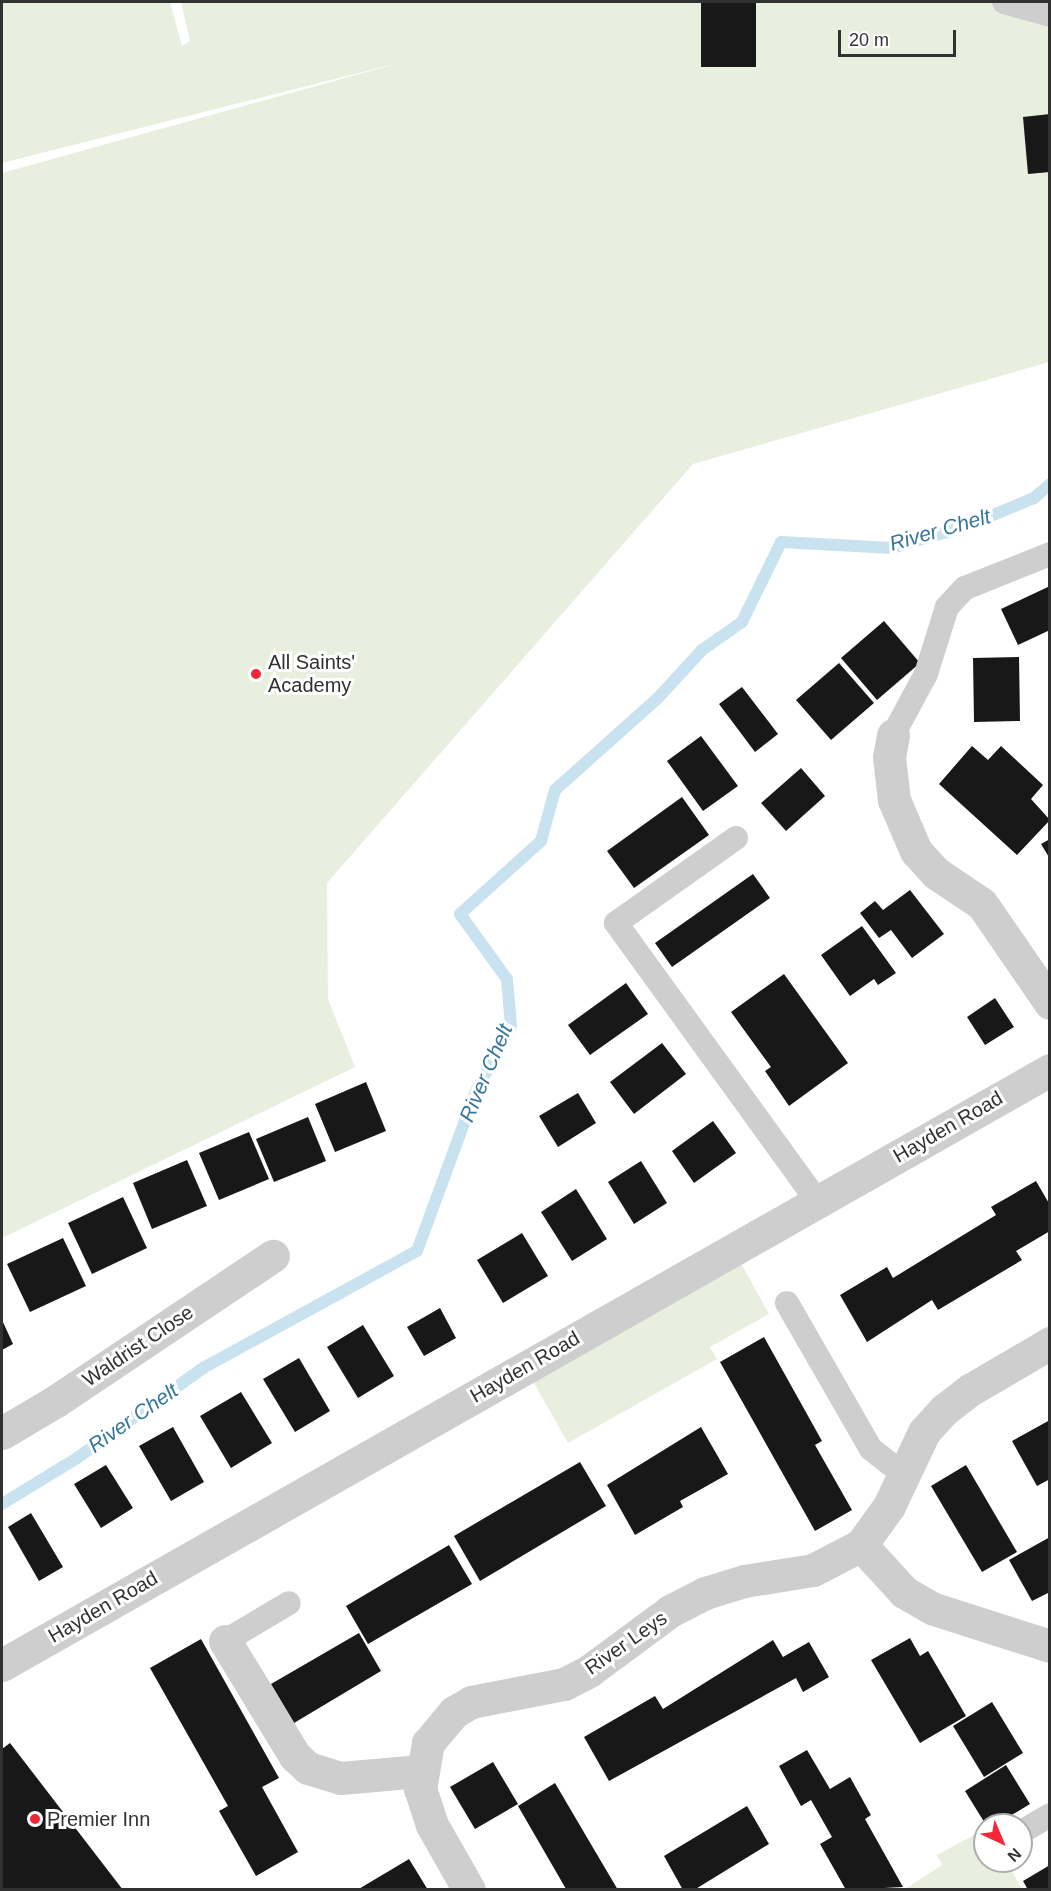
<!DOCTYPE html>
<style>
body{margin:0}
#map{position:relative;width:1051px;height:1891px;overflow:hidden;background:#fff;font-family:Arial,sans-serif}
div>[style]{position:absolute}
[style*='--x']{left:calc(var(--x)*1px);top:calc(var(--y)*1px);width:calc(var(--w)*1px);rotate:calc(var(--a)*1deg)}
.green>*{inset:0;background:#e8efde}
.stream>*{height:12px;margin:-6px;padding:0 6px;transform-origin:6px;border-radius:6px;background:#c9e2f0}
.building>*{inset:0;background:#181818}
.service>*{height:24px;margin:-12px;padding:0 12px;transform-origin:12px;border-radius:12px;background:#cecece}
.minor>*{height:33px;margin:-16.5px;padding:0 16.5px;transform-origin:16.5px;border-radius:16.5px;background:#cecece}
.dots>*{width:16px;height:16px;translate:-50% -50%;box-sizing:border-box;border:3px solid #fff;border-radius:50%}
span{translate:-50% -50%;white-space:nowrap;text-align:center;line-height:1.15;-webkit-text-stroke:6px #fff;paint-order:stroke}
.poi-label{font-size:20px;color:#313131}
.left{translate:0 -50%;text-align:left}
.street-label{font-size:20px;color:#313131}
.water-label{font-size:21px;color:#36769c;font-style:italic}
.frame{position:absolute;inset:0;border:3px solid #313131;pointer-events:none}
.north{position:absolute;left:973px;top:1813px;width:60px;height:60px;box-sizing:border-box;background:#fff;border:2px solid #adadad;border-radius:50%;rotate:136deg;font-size:16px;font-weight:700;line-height:24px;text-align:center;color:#313131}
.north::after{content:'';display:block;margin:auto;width:21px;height:27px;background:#f62639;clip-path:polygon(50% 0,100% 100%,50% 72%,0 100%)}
.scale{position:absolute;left:838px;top:30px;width:118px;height:27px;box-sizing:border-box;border:3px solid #313131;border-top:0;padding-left:8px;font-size:18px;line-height:21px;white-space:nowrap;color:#313131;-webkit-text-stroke:4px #fff;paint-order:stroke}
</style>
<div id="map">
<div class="green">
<i style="clip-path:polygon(2px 2px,170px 2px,182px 46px,190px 41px,181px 2px,1049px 2px,1049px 362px,693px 464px,327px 883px,328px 999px,355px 1067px,2px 1238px,2px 173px,406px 61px,2px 163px)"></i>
<i style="clip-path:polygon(733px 1249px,769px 1314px,710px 1347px,717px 1359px,568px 1443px,525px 1367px)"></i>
<i style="clip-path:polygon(985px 1829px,985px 1861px,1006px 1861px,1022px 1889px,905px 1889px,942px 1865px,937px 1855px)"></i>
</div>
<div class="stream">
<i style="--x:2;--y:1504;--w:88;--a:-31.5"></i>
<i style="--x:77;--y:1458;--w:155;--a:-35.5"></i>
<i style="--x:203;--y:1368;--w:244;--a:-28.7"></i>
<i style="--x:417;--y:1251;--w:168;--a:-69.8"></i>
<i style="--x:475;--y:1093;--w:76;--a:-61.8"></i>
<i style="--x:511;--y:1026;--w:47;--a:-94.9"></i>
<i style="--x:507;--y:979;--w:80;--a:-125.9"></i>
<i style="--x:460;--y:914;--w:109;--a:-42"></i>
<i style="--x:541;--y:841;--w:53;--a:-74.6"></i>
<i style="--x:555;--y:790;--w:138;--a:-41.8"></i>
<i style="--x:658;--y:698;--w:65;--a:-47.5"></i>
<i style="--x:702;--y:650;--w:49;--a:-35"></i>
<i style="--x:742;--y:622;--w:89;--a:-64"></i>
<i style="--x:781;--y:542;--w:111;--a:3.1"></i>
<i style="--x:892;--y:548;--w:75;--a:-16.3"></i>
<i style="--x:964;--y:527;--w:76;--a:-22.5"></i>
<i style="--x:1034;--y:498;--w:21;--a:-41"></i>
</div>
<div class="building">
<i style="clip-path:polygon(701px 2px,756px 2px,756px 67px,701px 67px)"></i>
<i style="clip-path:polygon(1050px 114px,1050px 172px,1028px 174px,1023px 117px)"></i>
<i style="clip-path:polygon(1050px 586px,1050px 630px,1018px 645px,1001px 609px)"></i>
<i style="clip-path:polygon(884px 621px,920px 663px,877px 700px,841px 658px)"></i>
<i style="clip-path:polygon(1019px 657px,1020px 721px,974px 722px,973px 658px)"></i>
<i style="clip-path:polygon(839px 663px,874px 703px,831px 740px,796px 700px)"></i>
<i style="clip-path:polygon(742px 687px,778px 734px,755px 752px,719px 704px)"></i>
<i style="clip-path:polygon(701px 736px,738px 786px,703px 811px,667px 761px)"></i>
<i style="clip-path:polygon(972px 746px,988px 760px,1001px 746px,1043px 785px,1031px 799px,1050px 820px,1017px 855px,939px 784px)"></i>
<i style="clip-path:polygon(801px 768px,825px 796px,786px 831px,761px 803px)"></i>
<i style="clip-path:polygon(682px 797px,709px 835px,634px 888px,607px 851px)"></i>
<i style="clip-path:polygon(1050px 839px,1050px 859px,1041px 844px)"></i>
<i style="clip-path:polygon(753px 874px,770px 898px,672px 967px,655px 943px)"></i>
<i style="clip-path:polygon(910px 890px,944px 934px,912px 958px,891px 930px,879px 938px,860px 913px,875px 901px,883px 910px)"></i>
<i style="clip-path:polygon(862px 926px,896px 973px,878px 985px,874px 979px,850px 996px,821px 955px)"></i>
<i style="clip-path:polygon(784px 974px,848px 1063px,789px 1106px,765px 1071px,771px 1067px,731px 1012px)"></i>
<i style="clip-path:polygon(626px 983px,648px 1014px,590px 1055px,568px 1025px)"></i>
<i style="clip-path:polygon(995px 998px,1014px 1027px,985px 1045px,967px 1017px)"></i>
<i style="clip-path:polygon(662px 1043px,686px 1074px,634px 1114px,610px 1082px)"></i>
<i style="clip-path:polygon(366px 1082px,386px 1131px,335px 1152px,315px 1104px)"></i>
<i style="clip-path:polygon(578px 1093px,596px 1123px,558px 1147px,539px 1116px)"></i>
<i style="clip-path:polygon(308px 1117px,326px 1161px,274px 1182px,256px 1139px)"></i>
<i style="clip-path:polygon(713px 1121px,736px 1153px,694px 1183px,672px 1151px)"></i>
<i style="clip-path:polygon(249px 1132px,269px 1179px,219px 1200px,199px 1153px)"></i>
<i style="clip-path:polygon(187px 1160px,207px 1206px,152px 1229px,133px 1183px)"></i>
<i style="clip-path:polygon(641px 1161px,667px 1203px,634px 1224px,608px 1182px)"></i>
<i style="clip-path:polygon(1036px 1181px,1050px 1205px,1050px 1231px,1016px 1251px,1022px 1260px,938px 1310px,932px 1300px,867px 1342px,840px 1295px,887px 1267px,893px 1278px,996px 1215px,991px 1207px)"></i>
<i style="clip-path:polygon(576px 1189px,607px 1239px,572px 1261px,541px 1212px)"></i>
<i style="clip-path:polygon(123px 1197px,147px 1248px,92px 1274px,68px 1223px)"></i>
<i style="clip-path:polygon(522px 1233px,548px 1276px,503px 1303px,477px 1260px)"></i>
<i style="clip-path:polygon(63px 1238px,86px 1286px,30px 1312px,7px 1264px)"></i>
<i style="clip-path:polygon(440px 1308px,456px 1338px,424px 1356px,407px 1327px)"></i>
<i style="clip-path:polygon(2px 1320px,13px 1344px,2px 1350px)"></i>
<i style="clip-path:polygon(363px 1325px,394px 1376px,358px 1398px,327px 1347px)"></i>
<i style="clip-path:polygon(764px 1337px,822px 1441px,815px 1445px,852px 1510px,815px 1531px,720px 1362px)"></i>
<i style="clip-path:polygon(299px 1358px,330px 1411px,295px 1432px,263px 1379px)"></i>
<i style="clip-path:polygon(241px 1392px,272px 1443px,231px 1468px,200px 1416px)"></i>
<i style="clip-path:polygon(1050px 1420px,1050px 1479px,1037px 1486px,1012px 1441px)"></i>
<i style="clip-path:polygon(173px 1427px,204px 1482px,171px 1501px,139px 1446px)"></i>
<i style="clip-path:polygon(701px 1427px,728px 1474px,680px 1501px,683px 1507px,635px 1535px,607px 1485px)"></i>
<i style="clip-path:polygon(580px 1462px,606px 1506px,480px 1581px,454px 1536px)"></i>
<i style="clip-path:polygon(106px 1465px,133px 1508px,101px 1528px,74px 1484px)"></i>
<i style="clip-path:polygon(966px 1465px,1017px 1552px,982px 1572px,931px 1486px)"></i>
<i style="clip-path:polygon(31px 1513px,63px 1567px,39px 1581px,8px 1527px)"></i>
<i style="clip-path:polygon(1050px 1537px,1050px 1592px,1032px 1601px,1009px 1560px)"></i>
<i style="clip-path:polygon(449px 1545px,472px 1584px,368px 1644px,346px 1606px)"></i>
<i style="clip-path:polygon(359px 1633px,381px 1671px,294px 1723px,271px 1684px)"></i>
<i style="clip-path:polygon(910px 1638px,920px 1656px,928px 1651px,966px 1716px,920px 1743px,871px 1660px)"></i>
<i style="clip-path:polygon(201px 1639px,279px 1778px,262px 1787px,298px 1852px,256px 1876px,219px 1811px,228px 1806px,150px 1668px)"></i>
<i style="clip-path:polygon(773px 1640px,783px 1657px,809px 1642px,829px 1677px,803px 1692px,796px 1678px,609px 1781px,584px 1737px,655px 1696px,663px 1709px)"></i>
<i style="clip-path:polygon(992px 1702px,1023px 1753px,984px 1777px,953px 1726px)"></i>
<i style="clip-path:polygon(10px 1743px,123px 1890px,2px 1890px,2px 1749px)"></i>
<i style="clip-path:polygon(807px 1750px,830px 1789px,850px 1777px,871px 1815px,865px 1819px,903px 1887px,846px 1890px,820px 1844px,832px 1837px,811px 1800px,801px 1806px,779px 1766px)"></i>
<i style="clip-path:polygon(493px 1762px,518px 1804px,475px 1829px,450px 1787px)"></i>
<i style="clip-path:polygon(1006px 1765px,1030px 1804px,995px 1825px,986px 1825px,965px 1791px)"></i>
<i style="clip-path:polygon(555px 1783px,592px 1846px,618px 1890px,566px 1889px,518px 1806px)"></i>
<i style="clip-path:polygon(747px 1806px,769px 1844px,694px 1890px,683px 1890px,664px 1856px)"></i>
<i style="clip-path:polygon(409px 1859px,428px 1890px,357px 1890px,389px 1871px)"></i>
<i style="clip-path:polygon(1050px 1865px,1050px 1890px,1028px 1890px,1023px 1881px)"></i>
</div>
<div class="service">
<i style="--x:1004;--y:2;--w:48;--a:15.8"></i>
<i style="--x:893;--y:735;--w:69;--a:-61.6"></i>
<i style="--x:926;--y:674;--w:70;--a:-72.6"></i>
<i style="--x:947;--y:607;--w:26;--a:-47"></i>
<i style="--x:965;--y:588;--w:92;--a:-21.8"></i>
<i style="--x:736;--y:838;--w:147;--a:144.7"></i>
<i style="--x:616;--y:923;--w:343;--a:54.1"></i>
<i style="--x:787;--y:1303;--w:168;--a:60.1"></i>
<i style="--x:871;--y:1449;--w:39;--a:38"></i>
<i style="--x:225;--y:1641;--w:74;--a:-30.7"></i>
<i style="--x:1021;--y:1832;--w:34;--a:-30"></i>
</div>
<div class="minor">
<i style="--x:893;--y:735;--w:22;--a:100"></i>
<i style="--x:889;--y:757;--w:43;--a:83.4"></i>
<i style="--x:894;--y:800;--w:56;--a:66.7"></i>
<i style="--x:916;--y:851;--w:30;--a:48"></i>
<i style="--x:936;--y:873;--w:55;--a:34"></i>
<i style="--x:982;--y:904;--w:120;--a:55.5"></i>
<i style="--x:2;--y:1433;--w:63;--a:-30.7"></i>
<i style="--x:56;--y:1401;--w:261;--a:-33.8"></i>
<i style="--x:861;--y:1545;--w:64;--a:47.5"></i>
<i style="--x:904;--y:1592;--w:34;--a:30"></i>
<i style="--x:934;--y:1609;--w:122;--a:17.7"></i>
<i style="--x:225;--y:1641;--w:135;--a:58.7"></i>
<i style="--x:295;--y:1756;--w:18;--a:43"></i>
<i style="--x:308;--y:1768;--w:34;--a:17"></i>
<i style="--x:341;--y:1778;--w:79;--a:-5.1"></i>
<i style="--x:2;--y:1665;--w:1205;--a:-29.59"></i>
<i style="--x:469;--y:1890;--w:75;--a:-119.6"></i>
<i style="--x:432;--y:1825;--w:38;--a:-108"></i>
<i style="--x:420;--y:1789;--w:47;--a:-80.1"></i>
<i style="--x:428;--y:1743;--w:40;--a:-50"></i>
<i style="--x:454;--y:1712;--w:20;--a:-30"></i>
<i style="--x:471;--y:1702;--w:95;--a:-11"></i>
<i style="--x:564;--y:1684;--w:28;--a:-27"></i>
<i style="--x:589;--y:1671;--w:101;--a:-36.5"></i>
<i style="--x:670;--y:1611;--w:39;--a:-27"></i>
<i style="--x:705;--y:1593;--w:41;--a:-17.1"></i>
<i style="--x:744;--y:1581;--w:70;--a:-9.1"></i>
<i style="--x:813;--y:1570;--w:54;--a:-27.5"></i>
<i style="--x:861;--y:1545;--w:48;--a:-54.3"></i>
<i style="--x:889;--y:1506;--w:82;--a:-64.7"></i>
<i style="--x:924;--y:1432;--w:30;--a:-48"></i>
<i style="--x:944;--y:1410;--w:33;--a:-38"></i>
<i style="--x:970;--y:1390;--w:93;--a:-30.4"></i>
</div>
<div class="dots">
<i style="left:256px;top:674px;background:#f62639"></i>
<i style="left:35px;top:1819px;background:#f62639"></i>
</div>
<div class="poi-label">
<span class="left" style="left:268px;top:674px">All Saints'<br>Academy</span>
<span class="left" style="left:47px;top:1819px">Premier Inn</span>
</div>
<div class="street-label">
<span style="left:948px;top:1127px;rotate:-30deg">Hayden Road</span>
<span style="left:138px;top:1346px;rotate:-34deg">Waldrist Close</span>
<span style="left:525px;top:1367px;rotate:-30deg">Hayden Road</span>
<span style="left:103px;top:1607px;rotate:-30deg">Hayden Road</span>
<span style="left:626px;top:1643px;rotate:-35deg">River Leys</span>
</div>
<div class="water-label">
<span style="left:940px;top:530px;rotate:-16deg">River Chelt</span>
<span style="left:486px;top:1073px;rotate:-67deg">River Chelt</span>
<span style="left:133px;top:1418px;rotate:-35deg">River Chelt</span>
</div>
<div class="frame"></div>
<div class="north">N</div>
<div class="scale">20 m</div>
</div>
